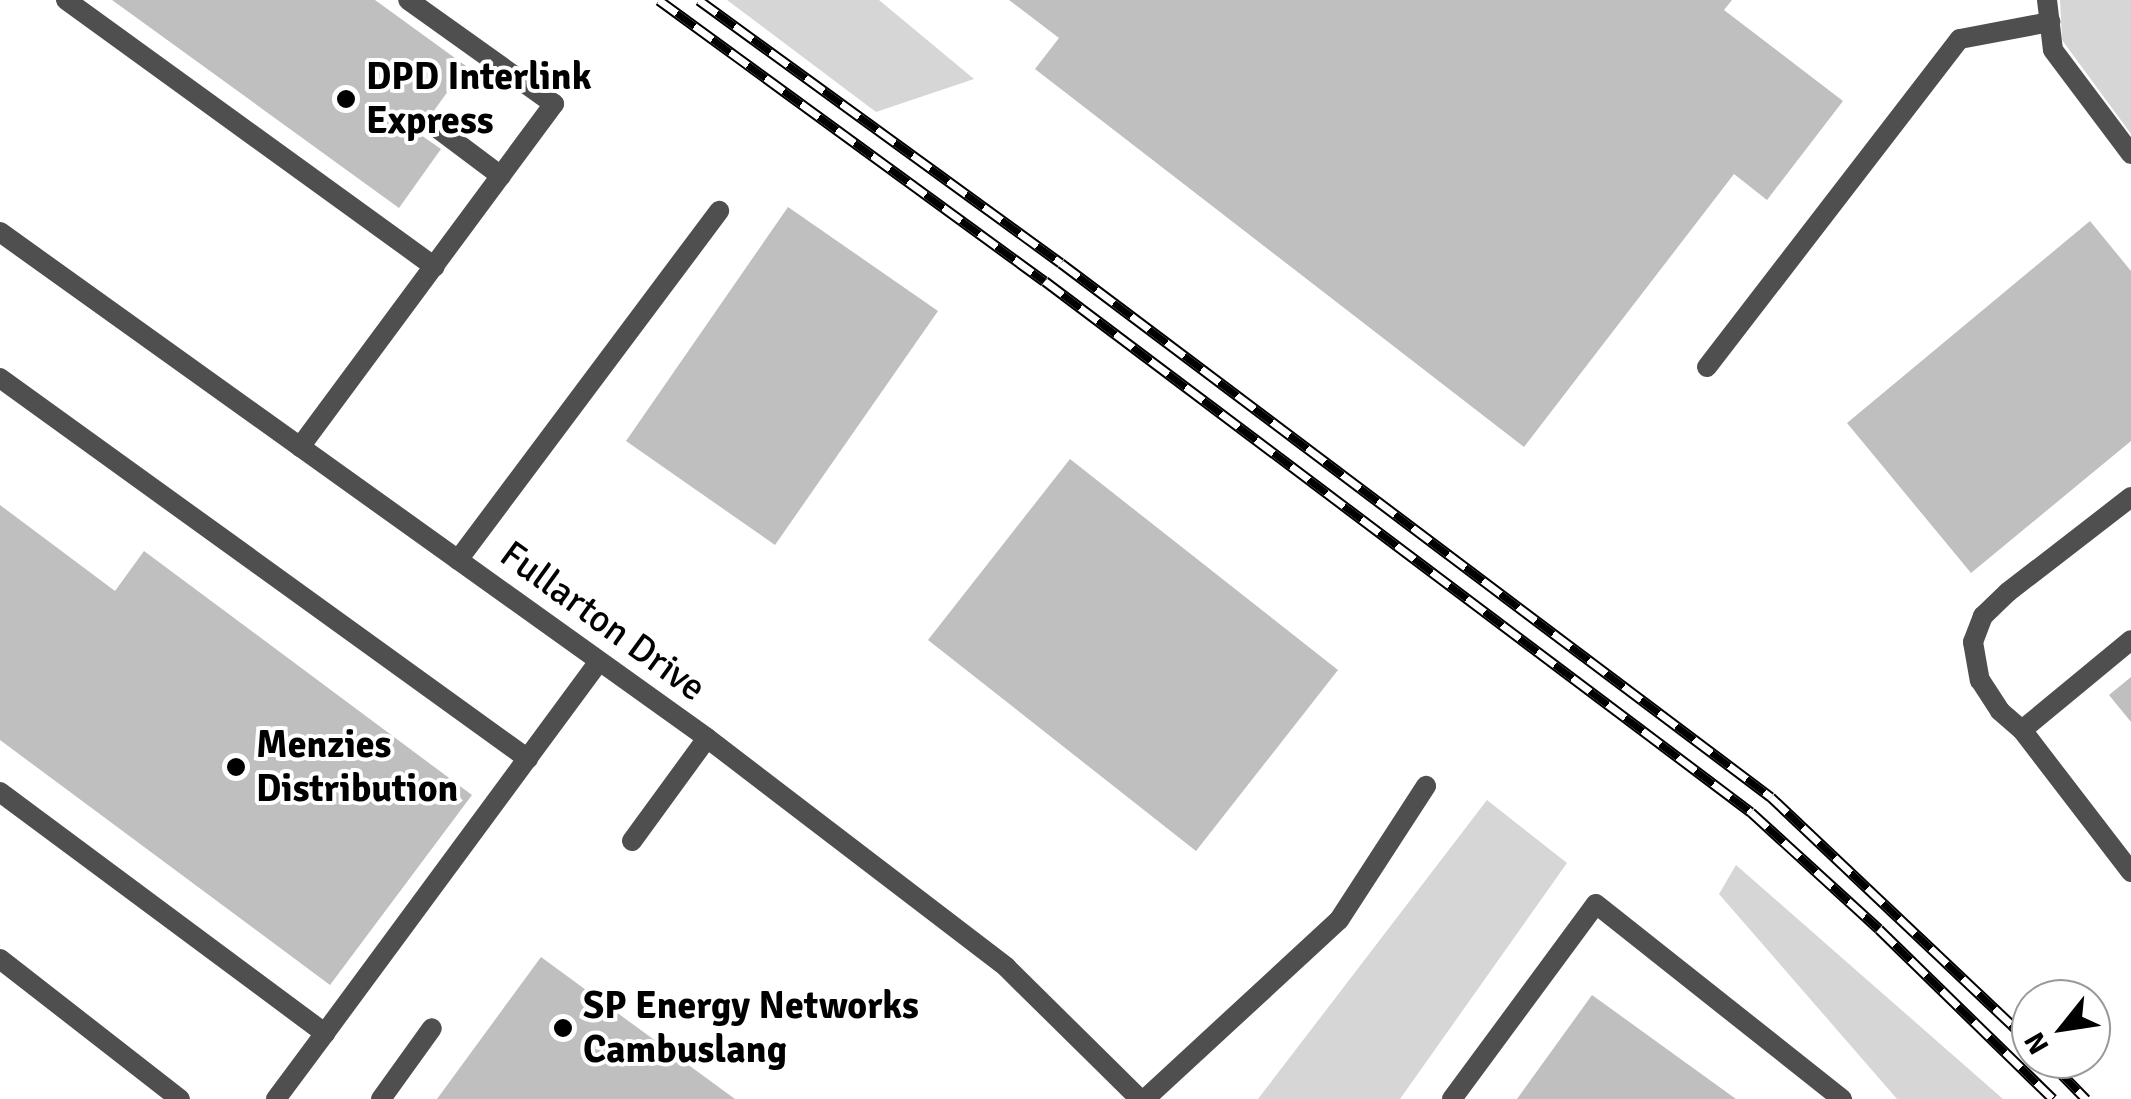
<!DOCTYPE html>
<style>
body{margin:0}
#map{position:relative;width:2131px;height:1099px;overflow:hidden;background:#fff;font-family:Signika,sans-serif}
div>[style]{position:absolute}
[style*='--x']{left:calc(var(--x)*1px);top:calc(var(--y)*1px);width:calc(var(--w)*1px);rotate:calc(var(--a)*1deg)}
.green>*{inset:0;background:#d6d6d6}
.building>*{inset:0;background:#bfbfbf}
.service>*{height:20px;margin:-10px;padding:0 10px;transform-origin:10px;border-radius:10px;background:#4f4f4f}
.minor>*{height:20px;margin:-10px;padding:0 10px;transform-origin:10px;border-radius:10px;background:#4f4f4f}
.rail>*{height:11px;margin-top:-5.5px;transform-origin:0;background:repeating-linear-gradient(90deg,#fff 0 22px,#000 0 44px);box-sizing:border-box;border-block:2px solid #000}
.dots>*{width:28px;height:28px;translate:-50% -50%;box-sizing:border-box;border:5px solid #fff;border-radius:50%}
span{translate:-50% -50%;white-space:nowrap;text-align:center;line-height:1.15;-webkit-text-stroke:8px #fff;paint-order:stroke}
.poi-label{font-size:38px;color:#000;font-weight:700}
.left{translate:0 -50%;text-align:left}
.street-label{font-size:38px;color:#000}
.north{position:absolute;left:2011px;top:979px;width:100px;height:100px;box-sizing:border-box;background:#fff;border:2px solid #999;border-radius:50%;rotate:240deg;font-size:28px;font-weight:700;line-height:40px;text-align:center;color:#000}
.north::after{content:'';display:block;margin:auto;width:35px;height:45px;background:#000;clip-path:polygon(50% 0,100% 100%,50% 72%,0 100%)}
</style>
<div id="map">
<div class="green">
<i style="clip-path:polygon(727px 0,879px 0,974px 79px,876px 112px)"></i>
<i style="clip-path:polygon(2060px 0,2131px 0,2131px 134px,2062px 40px)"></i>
<i style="clip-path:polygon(1487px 800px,1567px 863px,1400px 1099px,1258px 1099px)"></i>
<i style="clip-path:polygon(1736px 865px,2003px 1099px,1897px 1099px,1719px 894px)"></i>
</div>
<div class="building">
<i style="clip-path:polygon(112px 0,375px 0,466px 66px,418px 133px,441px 149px,399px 208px)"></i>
<i style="clip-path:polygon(1009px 0,1732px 0,1724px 10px,1843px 101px,1767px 200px,1734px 174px,1524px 447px,1035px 69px,1059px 38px)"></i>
<i style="clip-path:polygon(788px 207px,938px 311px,775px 545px,626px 441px)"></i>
<i style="clip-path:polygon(2090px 221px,2131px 271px,2131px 441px,1971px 573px,1847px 423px)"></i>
<i style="clip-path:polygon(1070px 459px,1338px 670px,1196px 851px,928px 640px)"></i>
<i style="clip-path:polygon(0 505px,115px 591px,144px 551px,472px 795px,330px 985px,0 740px)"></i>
<i style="clip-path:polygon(2131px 677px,2131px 722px,2109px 695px)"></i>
<i style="clip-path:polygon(541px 957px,735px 1099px,437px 1099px)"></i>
<i style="clip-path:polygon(1592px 995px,1736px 1099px,1517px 1099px)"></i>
</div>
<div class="service">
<i style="--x:66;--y:0;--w:455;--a:35.9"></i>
<i style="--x:2047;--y:0;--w:50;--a:83.2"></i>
<i style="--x:2053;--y:50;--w:130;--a:53.1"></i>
<i style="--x:433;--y:125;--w:85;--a:36.9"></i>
<i style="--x:1707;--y:367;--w:414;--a:-52.4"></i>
<i style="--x:1960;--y:39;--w:92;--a:-10.7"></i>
<i style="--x:0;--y:378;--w:651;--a:35.81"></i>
<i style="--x:300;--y:447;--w:427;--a:-53.5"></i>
<i style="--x:554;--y:104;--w:179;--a:-144.5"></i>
<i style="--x:2131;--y:497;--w:155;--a:142.3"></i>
<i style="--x:2008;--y:592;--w:35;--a:136"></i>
<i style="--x:1983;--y:616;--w:28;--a:111"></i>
<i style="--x:1973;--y:642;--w:39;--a:80"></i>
<i style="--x:1980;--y:680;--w:37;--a:57"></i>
<i style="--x:2000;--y:711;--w:29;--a:41"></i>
<i style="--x:2022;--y:730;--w:141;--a:-39.5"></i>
<i style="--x:458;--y:560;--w:436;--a:-53.2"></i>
<i style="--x:2022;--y:730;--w:179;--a:52.5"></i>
<i style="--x:0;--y:792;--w:405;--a:36.6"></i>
<i style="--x:325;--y:1033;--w:461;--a:-53.6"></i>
<i style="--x:632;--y:841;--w:127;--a:-53.9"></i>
<i style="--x:0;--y:959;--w:228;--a:37.9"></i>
<i style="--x:276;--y:1099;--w:82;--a:-53.4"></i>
<i style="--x:381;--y:1099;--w:87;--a:-54.3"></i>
<i style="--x:1145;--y:1099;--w:264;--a:-42.7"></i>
<i style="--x:1339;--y:920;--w:160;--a:-57"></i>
<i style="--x:1452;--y:1099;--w:242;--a:-53.6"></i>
<i style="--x:1596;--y:904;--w:314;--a:38.4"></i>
</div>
<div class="minor">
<i style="--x:0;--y:232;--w:869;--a:35.59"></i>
<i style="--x:707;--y:738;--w:377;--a:37.4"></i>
<i style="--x:1006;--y:967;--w:188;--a:44.6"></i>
</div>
<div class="rail">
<i style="--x:659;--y:0;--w:477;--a:36.1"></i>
<i style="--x:1045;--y:281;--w:883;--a:36.95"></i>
<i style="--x:1751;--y:812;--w:173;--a:42.4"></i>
<i style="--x:1879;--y:929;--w:243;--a:44.3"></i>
<i style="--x:699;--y:0;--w:447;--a:36"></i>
<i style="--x:1061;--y:263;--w:888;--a:36.95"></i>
<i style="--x:1771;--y:797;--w:358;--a:43.4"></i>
<i style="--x:2047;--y:1059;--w:56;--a:45.7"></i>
</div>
<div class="dots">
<i style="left:346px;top:99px;background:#000"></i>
<i style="left:236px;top:767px;background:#000"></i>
<i style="left:563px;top:1028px;background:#000"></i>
</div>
<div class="poi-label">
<span class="left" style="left:366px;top:99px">DPD Interlink<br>Express</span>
<span class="left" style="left:256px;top:767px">Menzies<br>Distribution</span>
<span class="left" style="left:583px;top:1028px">SP Energy Networks<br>Cambuslang</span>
</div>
<div class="street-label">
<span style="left:603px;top:621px;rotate:36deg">Fullarton Drive</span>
</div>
<div class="north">N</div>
</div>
